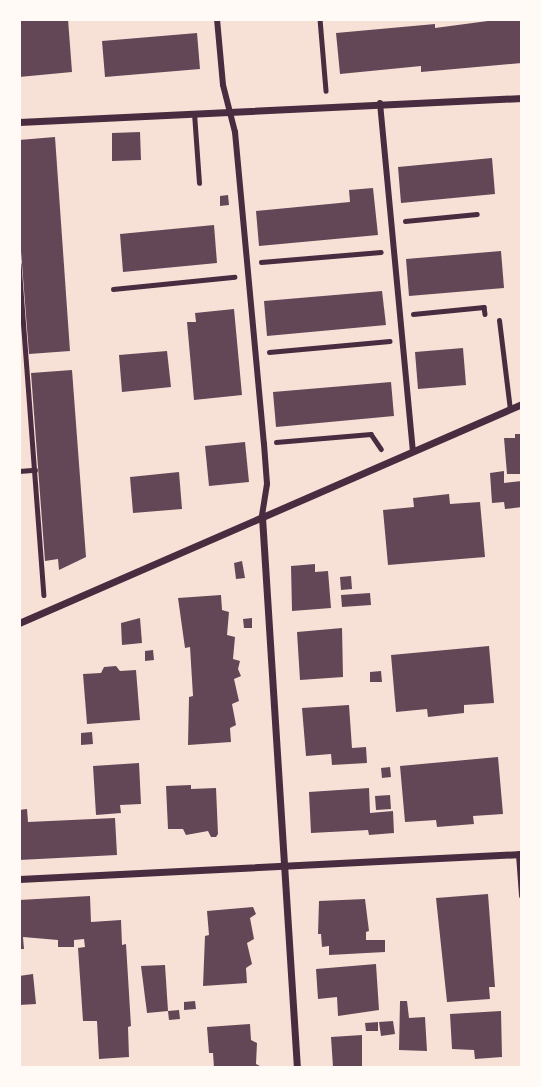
<!DOCTYPE html>
<style>
body{margin:0}
#map{position:relative;width:541px;height:1087px;overflow:hidden;background:#f7e1d7;font-family:Roboto,sans-serif}
div>[style]{position:absolute}
[style*='--x']{left:calc(var(--x)*1px);top:calc(var(--y)*1px);width:calc(var(--w)*1px);rotate:calc(var(--a)*1deg)}
.building>*{inset:0;background:#644757}
.path>*{height:4.5px;margin:-2.25px;padding:0 2.25px;transform-origin:2.25px;border-radius:2.25px;background:#4a2c40}
.service>*{height:5px;margin:-2.5px;padding:0 2.5px;transform-origin:2.5px;border-radius:2.5px;background:#4a2c40}
.pedestrian>*{height:6px;margin:-3px;padding:0 3px;transform-origin:3px;border-radius:3px;background:#4a2c40}
.minor>*{height:7px;margin:-3.5px;padding:0 3.5px;transform-origin:3.5px;border-radius:3.5px;background:#4a2c40}
span{translate:-50% -50%;white-space:nowrap;text-align:center;line-height:1.15;-webkit-text-stroke:6px #fffaf5;paint-order:stroke}
.frame{position:absolute;inset:0;border:21px solid #fffaf5;pointer-events:none}
</style>
<div id="map">
<div class="building">
<i style="clip-path:polygon(19px 19px,68px 19px,72px 72px,19px 77px)"></i>
<i style="clip-path:polygon(503px 19px,522px 20px,522px 63px,421px 72px,421px 66px,340px 74px,336px 33px,435px 24px,435px 28px)"></i>
<i style="clip-path:polygon(197px 33px,200px 69px,105px 77px,102px 41px)"></i>
<i style="clip-path:polygon(140px 132px,141px 160px,112px 161px,112px 133px)"></i>
<i style="clip-path:polygon(55px 137px,70px 351px,29px 354px,19px 226px,19px 140px)"></i>
<i style="clip-path:polygon(492px 158px,495px 194px,401px 203px,398px 167px)"></i>
<i style="clip-path:polygon(373px 188px,378px 235px,259px 246px,256px 211px,350px 202px,349px 190px)"></i>
<i style="clip-path:polygon(228px 195px,229px 205px,220px 206px,220px 196px)"></i>
<i style="clip-path:polygon(214px 225px,217px 263px,123px 272px,120px 234px)"></i>
<i style="clip-path:polygon(501px 251px,504px 288px,409px 296px,406px 259px)"></i>
<i style="clip-path:polygon(382px 291px,386px 325px,267px 336px,264px 301px)"></i>
<i style="clip-path:polygon(234px 309px,242px 395px,194px 400px,187px 322px,196px 322px,195px 313px)"></i>
<i style="clip-path:polygon(463px 348px,466px 385px,418px 389px,415px 352px)"></i>
<i style="clip-path:polygon(167px 351px,171px 387px,122px 392px,119px 355px)"></i>
<i style="clip-path:polygon(72px 370px,86px 557px,59px 570px,58px 559px,45px 561px,31px 373px)"></i>
<i style="clip-path:polygon(391px 382px,394px 416px,276px 427px,273px 392px)"></i>
<i style="clip-path:polygon(515px 434px,522px 434px,522px 474px,507px 474px,504px 438px,515px 438px)"></i>
<i style="clip-path:polygon(245px 442px,249px 482px,209px 486px,205px 446px)"></i>
<i style="clip-path:polygon(504px 471px,504px 483px,522px 481px,522px 507px,505px 509px,504px 502px,492px 503px,490px 473px)"></i>
<i style="clip-path:polygon(179px 472px,182px 509px,133px 513px,130px 477px)"></i>
<i style="clip-path:polygon(449px 494px,450px 504px,480px 502px,485px 557px,388px 565px,383px 510px,414px 507px,413px 498px)"></i>
<i style="clip-path:polygon(242px 561px,245px 578px,236px 579px,234px 563px)"></i>
<i style="clip-path:polygon(315px 564px,315px 572px,328px 571px,331px 608px,292px 611px,291px 566px)"></i>
<i style="clip-path:polygon(351px 576px,352px 589px,341px 590px,340px 577px)"></i>
<i style="clip-path:polygon(370px 593px,371px 605px,342px 607px,341px 595px)"></i>
<i style="clip-path:polygon(221px 595px,222px 610px,229px 612px,227px 635px,235px 637px,233px 659px,240px 661px,238px 669px,241px 676px,234px 679px,239px 701px,232px 704px,236px 725px,230px 728px,231px 742px,188px 745px,189px 697px,193px 696px,190px 647px,185px 648px,178px 598px)"></i>
<i style="clip-path:polygon(140px 618px,142px 643px,122px 645px,121px 623px)"></i>
<i style="clip-path:polygon(252px 618px,252px 628px,244px 628px,243px 619px)"></i>
<i style="clip-path:polygon(342px 628px,343px 677px,300px 680px,297px 632px)"></i>
<i style="clip-path:polygon(489px 646px,494px 703px,464px 705px,464px 713px,428px 717px,427px 709px,396px 712px,391px 655px)"></i>
<i style="clip-path:polygon(153px 650px,154px 660px,145px 661px,145px 651px)"></i>
<i style="clip-path:polygon(116px 666px,120px 671px,136px 670px,140px 720px,87px 724px,83px 674px,101px 673px,104px 667px)"></i>
<i style="clip-path:polygon(381px 671px,382px 682px,370px 682px,370px 672px)"></i>
<i style="clip-path:polygon(349px 705px,352px 748px,366px 747px,367px 763px,332px 765px,331px 754px,306px 756px,302px 708px)"></i>
<i style="clip-path:polygon(92px 732px,93px 744px,81px 745px,81px 733px)"></i>
<i style="clip-path:polygon(498px 757px,503px 814px,473px 816px,474px 824px,437px 827px,436px 820px,405px 822px,400px 766px)"></i>
<i style="clip-path:polygon(139px 763px,141px 804px,120px 805px,121px 813px,96px 815px,93px 766px)"></i>
<i style="clip-path:polygon(390px 767px,391px 777px,382px 778px,381px 768px)"></i>
<i style="clip-path:polygon(191px 785px,191px 789px,216px 788px,218px 834px,216px 837px,211px 837px,208px 831px,186px 835px,183px 829px,168px 829px,166px 786px)"></i>
<i style="clip-path:polygon(369px 788px,370px 813px,393px 811px,394px 833px,369px 835px,368px 830px,311px 833px,309px 792px)"></i>
<i style="clip-path:polygon(390px 795px,391px 809px,376px 810px,375px 796px)"></i>
<i style="clip-path:polygon(27px 809px,28px 822px,115px 818px,117px 855px,19px 860px,19px 810px)"></i>
<i style="clip-path:polygon(488px 894px,495px 987px,489px 987px,490px 999px,447px 1002px,436px 898px)"></i>
<i style="clip-path:polygon(90px 896px,91px 922px,121px 920px,122px 945px,126px 944px,131px 1026px,128px 1027px,129px 1057px,99px 1059px,97px 1021px,83px 1021px,78px 948px,85px 947px,84px 939px,74px 940px,74px 947px,58px 947px,58px 940px,23px 937px,24px 949px,19px 949px,19px 900px)"></i>
<i style="clip-path:polygon(365px 899px,369px 931px,366px 932px,366px 940px,385px 940px,385px 952px,329px 955px,329px 946px,322px 947px,321px 934px,318px 934px,319px 901px)"></i>
<i style="clip-path:polygon(253px 907px,256px 914px,250px 918px,254px 939px,247px 943px,252px 964px,246px 968px,247px 983px,203px 986px,205px 936px,209px 935px,207px 911px)"></i>
<i style="clip-path:polygon(376px 964px,379px 1010px,338px 1016px,337px 997px,318px 999px,316px 969px)"></i>
<i style="clip-path:polygon(165px 965px,168px 1011px,147px 1013px,141px 966px)"></i>
<i style="clip-path:polygon(33px 974px,36px 1004px,19px 1005px,19px 976px)"></i>
<i style="clip-path:polygon(195px 1001px,196px 1009px,184px 1010px,184px 1002px)"></i>
<i style="clip-path:polygon(400px 1001px,407px 1001px,409px 1018px,425px 1017px,427px 1051px,399px 1050px)"></i>
<i style="clip-path:polygon(179px 1010px,180px 1019px,169px 1020px,168px 1011px)"></i>
<i style="clip-path:polygon(501px 1011px,502px 1057px,475px 1059px,474px 1050px,452px 1049px,450px 1014px)"></i>
<i style="clip-path:polygon(393px 1021px,395px 1034px,381px 1036px,379px 1022px)"></i>
<i style="clip-path:polygon(378px 1022px,378px 1031px,366px 1031px,365px 1023px)"></i>
<i style="clip-path:polygon(250px 1024px,251px 1040px,257px 1043px,256px 1064px,264px 1068px,214px 1068px,213px 1053px,209px 1053px,207px 1027px)"></i>
<i style="clip-path:polygon(362px 1035px,362px 1068px,333px 1067px,331px 1037px)"></i>
</div>
<div class="path">
<i style="--x:320;--y:19;--w:72;--a:85.2"></i>
<i style="--x:405;--y:221;--w:72;--a:-5.6"></i>
<i style="--x:261;--y:262;--w:120;--a:-4.8"></i>
<i style="--x:19;--y:264;--w:332;--a:85.7"></i>
<i style="--x:113;--y:289;--w:122;--a:-5.7"></i>
<i style="--x:413;--y:314;--w:71;--a:-5.6"></i>
<i style="--x:484;--y:307;--w:7;--a:82"></i>
<i style="--x:269;--y:352;--w:121;--a:-5.2"></i>
<i style="--x:276;--y:442;--w:95;--a:-4.8"></i>
<i style="--x:371;--y:434;--w:18;--a:56"></i>
<i style="--x:19;--y:471;--w:16;--a:-4"></i>
</div>
<div class="service">
<i style="--x:194;--y:113;--w:70;--a:85.9"></i>
<i style="--x:499;--y:320;--w:90;--a:83"></i>
</div>
<div class="pedestrian">
<i style="--x:217;--y:19;--w:66;--a:84.8"></i>
<i style="--x:223;--y:85;--w:49;--a:75.7"></i>
<i style="--x:235;--y:132;--w:313;--a:84.7"></i>
<i style="--x:264;--y:444;--w:40;--a:85.7"></i>
<i style="--x:267;--y:484;--w:33;--a:99"></i>
<i style="--x:380;--y:103;--w:350;--a:84.6"></i>
</div>
<div class="minor">
<i style="--x:19;--y:122;--w:504;--a:-2.73"></i>
<i style="--x:262;--y:517;--w:552;--a:86.37"></i>
<i style="--x:19;--y:623;--w:549;--a:-23.53"></i>
<i style="--x:519;--y:854;--w:41;--a:85.8"></i>
<i style="--x:19;--y:879;--w:504;--a:-2.85"></i>
</div>
<div class="frame"></div>
</div>
